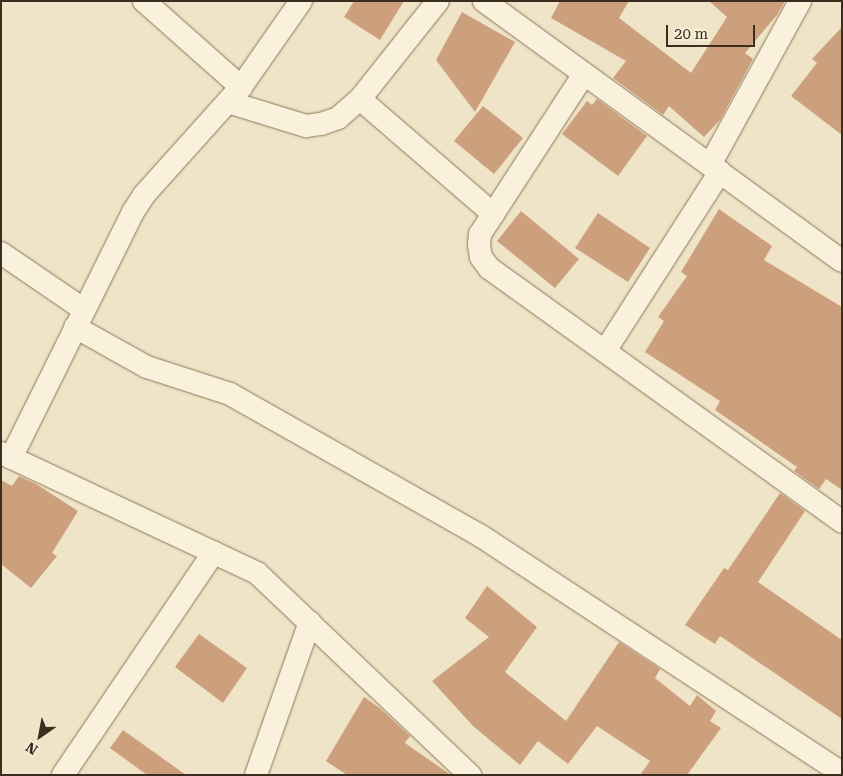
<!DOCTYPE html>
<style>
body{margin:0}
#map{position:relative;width:843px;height:776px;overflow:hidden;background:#efe4c7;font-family:"Roboto Serif",serif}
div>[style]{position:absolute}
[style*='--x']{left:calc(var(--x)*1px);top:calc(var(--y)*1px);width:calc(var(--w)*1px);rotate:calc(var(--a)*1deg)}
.building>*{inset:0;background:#cda07d}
.roads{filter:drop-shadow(0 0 1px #8b765c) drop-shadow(0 0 1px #8b765c)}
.street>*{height:22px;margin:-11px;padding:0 11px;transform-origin:11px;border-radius:11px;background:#f9f1db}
span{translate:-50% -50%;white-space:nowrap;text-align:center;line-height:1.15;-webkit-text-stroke:4px #f6eed7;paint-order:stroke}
.frame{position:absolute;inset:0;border:2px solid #3b2e20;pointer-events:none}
.north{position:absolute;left:15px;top:711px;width:50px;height:50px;-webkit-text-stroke:4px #f6eed7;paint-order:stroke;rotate:213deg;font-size:14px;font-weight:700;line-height:20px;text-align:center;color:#3b2e20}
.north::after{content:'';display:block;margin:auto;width:18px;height:22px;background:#3b2e20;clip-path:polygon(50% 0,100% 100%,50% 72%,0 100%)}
.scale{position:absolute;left:666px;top:25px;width:89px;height:22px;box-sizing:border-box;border:2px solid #3b2e20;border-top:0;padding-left:6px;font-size:15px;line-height:18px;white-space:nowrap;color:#3b2e20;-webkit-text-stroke:4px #f6eed7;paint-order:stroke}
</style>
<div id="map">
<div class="building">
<i style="clip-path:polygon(354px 1px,404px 1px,380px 40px,344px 17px)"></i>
<i style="clip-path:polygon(560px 1px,629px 1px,619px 18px,691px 73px,727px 17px,709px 1px,785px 1px,777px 15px,745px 53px,753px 59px,720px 120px,704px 137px,669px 106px,663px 115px,613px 78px,626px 61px,551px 18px)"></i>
<i style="clip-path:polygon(462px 12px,515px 42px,475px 112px,436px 60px)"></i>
<i style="clip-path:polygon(842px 27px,842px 135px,791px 96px,817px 63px,812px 59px)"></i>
<i style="clip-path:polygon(597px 99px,647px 136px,618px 176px,562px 134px,587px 101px,592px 105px)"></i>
<i style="clip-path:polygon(483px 106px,523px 138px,494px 174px,454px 141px)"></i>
<i style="clip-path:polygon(719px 209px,772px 246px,764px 260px,842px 307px,842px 490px,826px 479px,819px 489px,794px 471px,797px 467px,715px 410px,720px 401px,645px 352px,664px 321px,658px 317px,687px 276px,681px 272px)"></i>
<i style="clip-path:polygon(521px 211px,579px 259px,555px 288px,497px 241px)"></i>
<i style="clip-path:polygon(598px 213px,650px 248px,628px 282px,575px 248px)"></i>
<i style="clip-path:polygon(19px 476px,36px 484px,78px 511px,52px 553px,57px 556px,31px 588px,1px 564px,1px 480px,12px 486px)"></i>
<i style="clip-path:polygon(780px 493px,805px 511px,758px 582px,842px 640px,842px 719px,720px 636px,715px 644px,685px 625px,724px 568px,728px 570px)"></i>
<i style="clip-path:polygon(487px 586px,537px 627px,505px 672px,566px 721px,619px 642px,660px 669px,655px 678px,690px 706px,697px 695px,716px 711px,710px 721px,721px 728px,687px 775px,640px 775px,650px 761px,597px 726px,568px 764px,538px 741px,520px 765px,473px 726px,432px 681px,489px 637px,465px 618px)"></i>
<i style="clip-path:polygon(199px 634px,247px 668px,223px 703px,175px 667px)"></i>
<i style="clip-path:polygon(364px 697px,381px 709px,410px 736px,405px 743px,451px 775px,347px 775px,326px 761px)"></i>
<i style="clip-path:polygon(123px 730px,186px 775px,147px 775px,110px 748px)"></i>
</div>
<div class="roads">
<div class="street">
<i style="--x:144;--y:1;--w:130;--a:41.6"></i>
<i style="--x:484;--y:1;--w:442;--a:36"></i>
<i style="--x:584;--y:74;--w:191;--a:123"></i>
<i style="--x:480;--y:234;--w:11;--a:95"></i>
<i style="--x:479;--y:245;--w:12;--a:81"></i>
<i style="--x:481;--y:257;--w:14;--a:54"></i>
<i style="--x:489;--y:268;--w:435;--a:35.7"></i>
<i style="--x:360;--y:99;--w:176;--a:40.8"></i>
<i style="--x:228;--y:102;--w:82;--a:17.1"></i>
<i style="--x:306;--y:126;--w:15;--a:-8"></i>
<i style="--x:321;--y:124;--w:18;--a:-19"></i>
<i style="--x:338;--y:118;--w:29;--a:-41"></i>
<i style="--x:360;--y:99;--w:125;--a:-51.5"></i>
<i style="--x:710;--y:165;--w:187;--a:-61.2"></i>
<i style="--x:1;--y:253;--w:99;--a:34.3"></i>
<i style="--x:75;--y:327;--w:82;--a:29.1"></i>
<i style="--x:147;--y:367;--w:87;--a:18"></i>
<i style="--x:230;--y:394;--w:288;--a:29.5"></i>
<i style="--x:481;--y:536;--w:432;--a:33.3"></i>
<i style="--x:605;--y:351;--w:213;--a:-57.3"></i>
<i style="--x:1;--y:453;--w:283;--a:25.1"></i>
<i style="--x:257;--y:573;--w:294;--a:43.5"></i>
<i style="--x:11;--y:458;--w:275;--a:-63.6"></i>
<i style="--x:133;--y:212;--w:20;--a:-57"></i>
<i style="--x:144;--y:195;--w:145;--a:-48.1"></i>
<i style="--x:241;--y:87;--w:105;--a:-55.1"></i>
<i style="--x:63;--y:775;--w:269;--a:-55.9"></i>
<i style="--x:256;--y:775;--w:162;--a:-70.6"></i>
</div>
</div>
<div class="frame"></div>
<div class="north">N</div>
<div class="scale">20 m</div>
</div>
